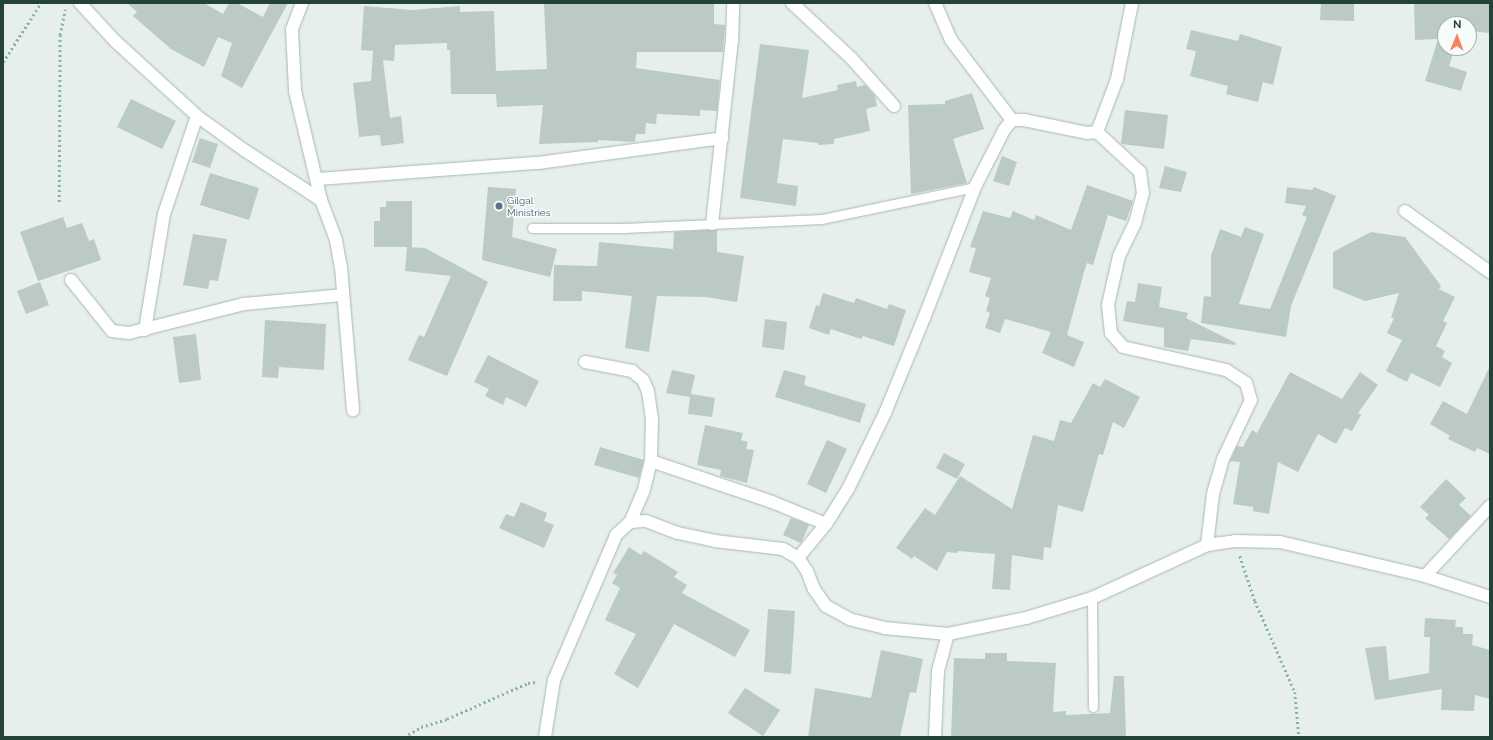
<!DOCTYPE html>
<style>
body{margin:0}
#map{position:relative;width:1493px;height:740px;overflow:hidden;background:#e6efeb;font-family:Raleway,sans-serif}
div>[style]{position:absolute}
[style*='--x']{left:calc(var(--x)*1px);top:calc(var(--y)*1px);width:calc(var(--w)*1px);rotate:calc(var(--a)*1deg)}
.building>*{inset:0;background:#bbcac4}
.path>*{height:2.5px;margin-top:-1.25px;transform-origin:0;background:repeating-linear-gradient(90deg,#86b3a5 0 2px,transparent 0 5px)}
.roads{filter:drop-shadow(0 0 1px #a8b8b2) drop-shadow(0 0 1px #a8b8b2)}
.lane>*{height:9px;margin:-4.5px;padding:0 4.5px;transform-origin:4.5px;border-radius:4.5px;background:#fff}
.street>*{height:12px;margin:-6px;padding:0 6px;transform-origin:6px;border-radius:6px;background:#fff}
.dots>*{width:11px;height:11px;translate:-50% -50%;box-sizing:border-box;border:2px solid #f7fbf9;border-radius:50%}
span{translate:-50% -50%;white-space:nowrap;text-align:center;line-height:1.15;-webkit-text-stroke:3px #f7fbf9;paint-order:stroke}
.service-label{font-size:10px;color:#4e5e75}
.left{translate:0 -50%;text-align:left}
.frame{position:absolute;inset:0;border:4px solid #24423a;pointer-events:none}
.north{position:absolute;left:1437px;top:16px;width:40px;height:40px;box-sizing:border-box;background:#f7fbf9;border:1px solid #a3b1ad;border-radius:50%;rotate:1deg;font-size:11px;font-weight:700;line-height:16px;text-align:center;color:#24423a}
.north::after{content:'';display:block;margin:auto;width:14px;height:18px;background:#f4845f;clip-path:polygon(50% 0,100% 100%,50% 72%,0 100%)}
</style>
<div id="map">
<div class="building">
<i style="clip-path:polygon(127px 3px,204px 3px,223px 14px,229px 3px,237px 3px,263px 17px,270px 3px,288px 3px,242px 88px,221px 76px,232px 43px,218px 37px,204px 67px,171px 49px,133px 16px,137px 12px)"></i>
<i style="clip-path:polygon(544px 3px,714px 3px,714px 24px,725px 25px,723px 52px,637px 52px,636px 68px,720px 80px,717px 111px,700px 110px,700px 116px,657px 114px,656px 124px,646px 123px,645px 134px,636px 134px,635px 142px,598px 140px,598px 142px,539px 144px,543px 105px,497px 107px,496px 94px,451px 94px,450px 50px,447px 50px,447px 43px,395px 45px,394px 61px,383px 60px,390px 118px,401px 116px,404px 143px,381px 146px,380px 135px,359px 137px,353px 83px,371px 81px,373px 51px,361px 50px,364px 6px,412px 10px,460px 6px,460px 12px,494px 11px,496px 71px,547px 69px)"></i>
<i style="clip-path:polygon(1321px 3px,1354px 3px,1354px 21px,1320px 20px)"></i>
<i style="clip-path:polygon(1414px 3px,1490px 3px,1490px 33px,1469px 31px,1469px 24px,1445px 24px,1445px 48px,1455px 48px,1449px 66px,1467px 72px,1461px 91px,1425px 81px,1438px 39px,1415px 40px)"></i>
<i style="clip-path:polygon(1191px 30px,1238px 41px,1240px 34px,1282px 47px,1273px 85px,1263px 82px,1258px 102px,1226px 94px,1228px 86px,1190px 76px,1196px 51px,1186px 49px)"></i>
<i style="clip-path:polygon(760px 44px,809px 50px,802px 98px,838px 90px,837px 85px,856px 81px,857px 87px,865px 85px,875px 96px,877px 106px,866px 109px,870px 131px,834px 139px,834px 144px,818px 145px,818px 143px,783px 139px,777px 183px,798px 186px,796px 206px,740px 198px)"></i>
<i style="clip-path:polygon(972px 93px,984px 129px,953px 139px,967px 183px,911px 194px,908px 105px,945px 104px,945px 101px)"></i>
<i style="clip-path:polygon(131px 99px,176px 121px,162px 149px,117px 127px)"></i>
<i style="clip-path:polygon(1125px 110px,1168px 115px,1164px 149px,1121px 144px)"></i>
<i style="clip-path:polygon(200px 138px,218px 144px,210px 168px,192px 162px)"></i>
<i style="clip-path:polygon(1002px 156px,1017px 162px,1009px 186px,993px 181px)"></i>
<i style="clip-path:polygon(1165px 166px,1187px 172px,1181px 192px,1159px 188px)"></i>
<i style="clip-path:polygon(210px 173px,259px 188px,249px 220px,200px 205px)"></i>
<i style="clip-path:polygon(1087px 185px,1133px 201px,1126px 221px,1108px 215px,1093px 265px,1087px 263px,1084px 272px,1067px 335px,1084px 342px,1074px 367px,1042px 353px,1051px 332px,1005px 319px,1000px 333px,985px 328px,990px 313px,986px 311px,990px 298px,985px 296px,991px 278px,969px 272px,976px 248px,970px 247px,983px 211px,1010px 218px,1013px 211px,1034px 220px,1036px 215px,1071px 230px)"></i>
<i style="clip-path:polygon(488px 187px,516px 189px,512px 237px,557px 249px,550px 277px,482px 260px)"></i>
<i style="clip-path:polygon(1287px 187px,1312px 190px,1314px 187px,1336px 196px,1291px 306px,1286px 337px,1201px 323px,1204px 296px,1211px 297px,1211px 256px,1220px 229px,1241px 237px,1245px 227px,1264px 234px,1239px 304px,1270px 309px,1307px 217px,1302px 215px,1306px 206px,1285px 203px)"></i>
<i style="clip-path:polygon(386px 201px,412px 201px,412px 247px,374px 247px,374px 221px,380px 221px,380px 207px,386px 207px)"></i>
<i style="clip-path:polygon(63px 217px,67px 228px,82px 223px,89px 241px,94px 239px,101px 260px,38px 281px,20px 232px)"></i>
<i style="clip-path:polygon(708px 230px,717px 230px,717px 252px,744px 256px,737px 302px,706px 297px,657px 296px,649px 352px,625px 348px,632px 296px,582px 291px,582px 301px,553px 301px,554px 265px,597px 266px,599px 242px,673px 249px,674px 232px)"></i>
<i style="clip-path:polygon(1371px 232px,1405px 237px,1441px 286px,1439px 289px,1455px 297px,1443px 321px,1447px 323px,1436px 346px,1445px 351px,1442px 357px,1452px 363px,1440px 387px,1411px 373px,1407px 382px,1386px 371px,1402px 340px,1387px 333px,1394px 318px,1391px 318px,1399px 293px,1365px 301px,1333px 288px,1333px 252px)"></i>
<i style="clip-path:polygon(193px 234px,227px 239px,218px 281px,210px 280px,208px 289px,183px 285px)"></i>
<i style="clip-path:polygon(407px 247px,425px 248px,488px 282px,447px 376px,408px 360px,419px 335px,424px 337px,451px 276px,405px 271px)"></i>
<i style="clip-path:polygon(40px 282px,49px 305px,26px 314px,17px 291px)"></i>
<i style="clip-path:polygon(1138px 283px,1162px 287px,1159px 307px,1188px 313px,1186px 318px,1236px 343px,1235px 345px,1191px 339px,1188px 351px,1164px 347px,1164px 328px,1123px 321px,1127px 301px,1135px 302px)"></i>
<i style="clip-path:polygon(823px 293px,854px 303px,856px 298px,887px 309px,889px 304px,906px 310px,894px 346px,863px 336px,861px 339px,831px 329px,829px 335px,809px 328px,816px 305px,819px 306px)"></i>
<i style="clip-path:polygon(765px 319px,787px 322px,784px 350px,762px 347px)"></i>
<i style="clip-path:polygon(265px 320px,326px 324px,324px 370px,279px 367px,278px 378px,262px 377px)"></i>
<i style="clip-path:polygon(196px 334px,201px 380px,179px 383px,173px 337px)"></i>
<i style="clip-path:polygon(488px 355px,539px 381px,526px 407px,506px 397px,503px 405px,485px 396px,489px 389px,474px 382px)"></i>
<i style="clip-path:polygon(1490px 366px,1490px 454px,1477px 448px,1475px 452px,1448px 439px,1450px 436px,1430px 424px,1443px 401px,1467px 414px)"></i>
<i style="clip-path:polygon(672px 370px,695px 375px,691px 394px,715px 398px,712px 417px,688px 414px,690px 397px,666px 393px)"></i>
<i style="clip-path:polygon(784px 370px,806px 376px,804px 385px,866px 404px,860px 423px,775px 397px)"></i>
<i style="clip-path:polygon(1290px 372px,1342px 399px,1360px 372px,1378px 385px,1358px 413px,1361px 415px,1352px 431px,1345px 428px,1336px 444px,1318px 434px,1298px 472px,1278px 462px,1269px 514px,1253px 511px,1253px 507px,1233px 504px,1240px 462px,1230px 461px,1237px 446px,1243px 447px,1252px 430px,1257px 433px)"></i>
<i style="clip-path:polygon(1105px 379px,1140px 397px,1124px 428px,1113px 422px,1103px 455px,1099px 454px,1083px 512px,1058px 505px,1051px 548px,1044px 547px,1043px 560px,1012px 555px,1010px 590px,992px 589px,995px 554px,958px 551px,957px 553px,947px 552px,937px 571px,914px 556px,912px 559px,896px 548px,925px 508px,935px 515px,960px 476px,1012px 509px,1033px 435px,1054px 441px,1060px 420px,1071px 423px,1093px 383px,1100px 387px)"></i>
<i style="clip-path:polygon(705px 425px,743px 433px,741px 440px,748px 442px,746px 449px,754px 450px,747px 483px,720px 476px,721px 470px,697px 465px)"></i>
<i style="clip-path:polygon(827px 440px,847px 449px,826px 493px,807px 484px)"></i>
<i style="clip-path:polygon(600px 447px,644px 460px,639px 478px,594px 465px)"></i>
<i style="clip-path:polygon(944px 453px,965px 464px,957px 479px,936px 468px)"></i>
<i style="clip-path:polygon(1446px 479px,1466px 498px,1459px 505px,1471px 516px,1449px 539px,1425px 518px,1429px 515px,1420px 507px)"></i>
<i style="clip-path:polygon(521px 502px,547px 513px,544px 521px,554px 525px,544px 548px,499px 528px,506px 514px,514px 517px)"></i>
<i style="clip-path:polygon(791px 518px,809px 525px,801px 543px,783px 535px)"></i>
<i style="clip-path:polygon(629px 547px,641px 555px,644px 551px,678px 572px,674px 577px,687px 585px,682px 593px,750px 630px,735px 657px,674px 624px,638px 688px,614px 674px,636px 634px,605px 620px,620px 588px,612px 583px,617px 575px,613px 573px)"></i>
<i style="clip-path:polygon(768px 609px,795px 611px,791px 674px,764px 672px)"></i>
<i style="clip-path:polygon(1425px 618px,1456px 620px,1455px 627px,1463px 627px,1463px 634px,1473px 634px,1472px 645px,1490px 650px,1490px 699px,1475px 695px,1474px 711px,1441px 710px,1442px 689px,1375px 700px,1365px 648px,1386px 646px,1389px 680px,1429px 673px,1430px 637px,1424px 637px)"></i>
<i style="clip-path:polygon(881px 650px,923px 659px,916px 693px,910px 692px,900px 737px,808px 737px,815px 688px,871px 698px)"></i>
<i style="clip-path:polygon(985px 653px,1007px 653px,1007px 661px,1056px 663px,1053px 712px,1066px 711px,1066px 715px,1110px 713px,1114px 676px,1124px 676px,1126px 737px,951px 737px,954px 658px,985px 659px)"></i>
<i style="clip-path:polygon(745px 688px,780px 710px,763px 736px,728px 713px)"></i>
</div>
<div class="path">
<i style="--x:3;--y:62;--w:70;--a:-57.2"></i>
<i style="--x:59;--y:202;--w:167;--a:-89.7"></i>
<i style="--x:60;--y:35;--w:26;--a:-79"></i>
<i style="--x:1240;--y:556;--w:47;--a:71.6"></i>
<i style="--x:1255;--y:601;--w:99;--a:66.3"></i>
<i style="--x:1295;--y:692;--w:45;--a:84.9"></i>
<i style="--x:404;--y:737;--w:20;--a:-30"></i>
<i style="--x:421;--y:727;--w:27;--a:-17"></i>
<i style="--x:447;--y:719;--w:89;--a:-24"></i>
<i style="--x:528;--y:683;--w:9;--a:-6"></i>
</div>
<div class="roads">
<div class="lane">
<i style="--x:532;--y:228;--w:92;--a:0"></i>
<i style="--x:624;--y:228;--w:198;--a:-2.6"></i>
<i style="--x:822;--y:219;--w:156;--a:-11.8"></i>
<i style="--x:1092;--y:598;--w:109;--a:89.5"></i>
</div>
<div class="street">
<i style="--x:80;--y:3;--w:52;--a:47.4"></i>
<i style="--x:115;--y:41;--w:111;--a:42.4"></i>
<i style="--x:197;--y:116;--w:58;--a:35.9"></i>
<i style="--x:244;--y:150;--w:92;--a:33"></i>
<i style="--x:321;--y:200;--w:43;--a:69.4"></i>
<i style="--x:336;--y:240;--w:27;--a:80"></i>
<i style="--x:341;--y:267;--w:144;--a:85.2"></i>
<i style="--x:302;--y:3;--w:28;--a:111"></i>
<i style="--x:292;--y:29;--w:62;--a:87.2"></i>
<i style="--x:295;--y:91;--w:112;--a:76.6"></i>
<i style="--x:792;--y:3;--w:82;--a:43"></i>
<i style="--x:852;--y:59;--w:63;--a:48.2"></i>
<i style="--x:935;--y:3;--w:40;--a:66.6"></i>
<i style="--x:951;--y:40;--w:101;--a:52.7"></i>
<i style="--x:1097;--y:132;--w:59;--a:42.9"></i>
<i style="--x:1140;--y:172;--w:21;--a:82"></i>
<i style="--x:1143;--y:193;--w:31;--a:105"></i>
<i style="--x:1135;--y:223;--w:37;--a:116"></i>
<i style="--x:1119;--y:256;--w:50;--a:102.7"></i>
<i style="--x:1108;--y:305;--w:28;--a:84"></i>
<i style="--x:1111;--y:333;--w:18;--a:49"></i>
<i style="--x:1123;--y:347;--w:106;--a:12.6"></i>
<i style="--x:1226;--y:370;--w:24;--a:33"></i>
<i style="--x:1246;--y:383;--w:18;--a:74"></i>
<i style="--x:1251;--y:400;--w:65;--a:115.4"></i>
<i style="--x:1223;--y:459;--w:36;--a:106"></i>
<i style="--x:1213;--y:494;--w:51;--a:96.7"></i>
<i style="--x:318;--y:179;--w:221;--a:-4.2"></i>
<i style="--x:538;--y:163;--w:186;--a:-7.7"></i>
<i style="--x:1405;--y:211;--w:105;--a:35.7"></i>
<i style="--x:712;--y:224;--w:184;--a:-83.8"></i>
<i style="--x:732;--y:41;--w:38;--a:-88"></i>
<i style="--x:71;--y:280;--w:65;--a:51.2"></i>
<i style="--x:112;--y:331;--w:17;--a:7"></i>
<i style="--x:129;--y:333;--w:119;--a:-14.2"></i>
<i style="--x:244;--y:304;--w:98;--a:-5.2"></i>
<i style="--x:145;--y:330;--w:118;--a:-80.7"></i>
<i style="--x:164;--y:214;--w:103;--a:-71.4"></i>
<i style="--x:585;--y:362;--w:48;--a:10.8"></i>
<i style="--x:632;--y:371;--w:14;--a:39"></i>
<i style="--x:643;--y:380;--w:12;--a:66"></i>
<i style="--x:648;--y:391;--w:28;--a:82"></i>
<i style="--x:652;--y:419;--w:42;--a:91.4"></i>
<i style="--x:651;--y:461;--w:32;--a:104"></i>
<i style="--x:643;--y:492;--w:33;--a:113"></i>
<i style="--x:651;--y:461;--w:128;--a:18.7"></i>
<i style="--x:772;--y:502;--w:58;--a:22.2"></i>
<i style="--x:798;--y:558;--w:44;--a:-50.5"></i>
<i style="--x:826;--y:524;--w:41;--a:-57.8"></i>
<i style="--x:848;--y:489;--w:85;--a:-64"></i>
<i style="--x:885;--y:413;--w:103;--a:-67.7"></i>
<i style="--x:924;--y:318;--w:141;--a:-68.7"></i>
<i style="--x:975;--y:187;--w:64;--a:-63"></i>
<i style="--x:1004;--y:130;--w:13;--a:-51"></i>
<i style="--x:1012;--y:120;--w:12;--a:0"></i>
<i style="--x:1024;--y:120;--w:64;--a:11.7"></i>
<i style="--x:1087;--y:133;--w:10;--a:-6"></i>
<i style="--x:1097;--y:132;--w:57;--a:-69.3"></i>
<i style="--x:1117;--y:79;--w:77;--a:-78.8"></i>
<i style="--x:1425;--y:576;--w:96;--a:-47.1"></i>
<i style="--x:545;--y:737;--w:58;--a:-81"></i>
<i style="--x:554;--y:680;--w:158;--a:-66.8"></i>
<i style="--x:616;--y:535;--w:19;--a:-43"></i>
<i style="--x:630;--y:522;--w:16;--a:-4"></i>
<i style="--x:646;--y:521;--w:34;--a:21"></i>
<i style="--x:678;--y:533;--w:38;--a:12"></i>
<i style="--x:715;--y:541;--w:68;--a:6.7"></i>
<i style="--x:783;--y:549;--w:17;--a:31"></i>
<i style="--x:798;--y:558;--w:16;--a:55"></i>
<i style="--x:807;--y:571;--w:19;--a:69"></i>
<i style="--x:814;--y:589;--w:21;--a:55"></i>
<i style="--x:826;--y:606;--w:26;--a:29"></i>
<i style="--x:849;--y:619;--w:36;--a:14"></i>
<i style="--x:884;--y:628;--w:64;--a:5.4"></i>
<i style="--x:948;--y:634;--w:80;--a:-11.6"></i>
<i style="--x:1026;--y:618;--w:69;--a:-16.9"></i>
<i style="--x:1092;--y:598;--w:127;--a:-24.7"></i>
<i style="--x:1207;--y:545;--w:28;--a:-8"></i>
<i style="--x:1235;--y:541;--w:45;--a:1.3"></i>
<i style="--x:1280;--y:542;--w:149;--a:13.2"></i>
<i style="--x:1425;--y:576;--w:68;--a:17.9"></i>
<i style="--x:935;--y:737;--w:66;--a:-87.4"></i>
<i style="--x:938;--y:671;--w:38;--a:-75"></i>
</div>
</div>
<div class="dots">
<i style="left:499px;top:206px;background:#5c6f8a"></i>
</div>
<div class="service-label">
<span class="left" style="left:507px;top:206px">Gilgal<br>Ministries</span>
</div>
<div class="frame"></div>
<div class="north">N</div>
</div>
